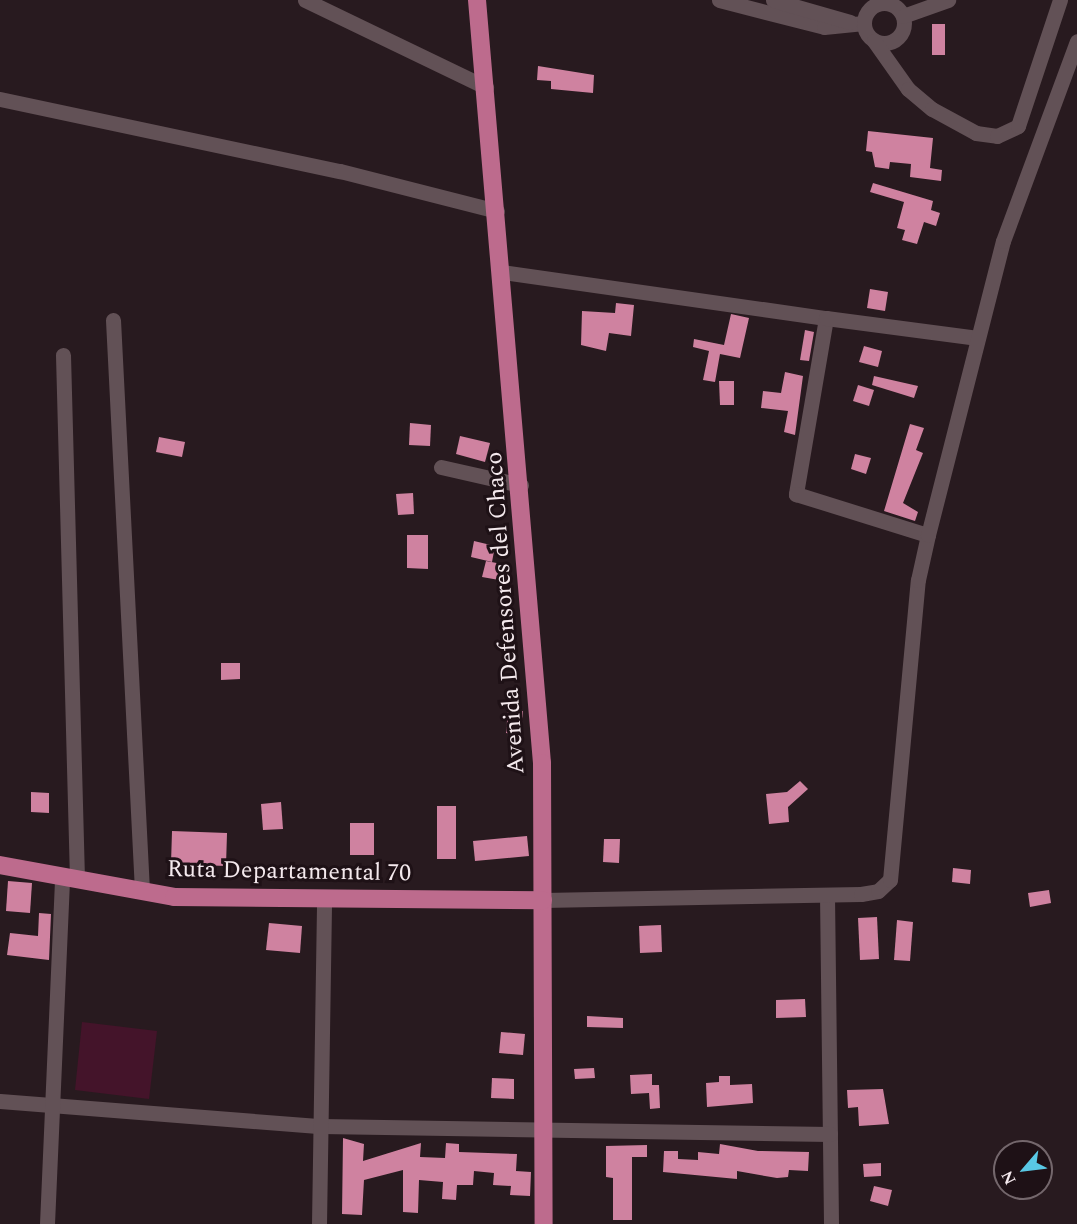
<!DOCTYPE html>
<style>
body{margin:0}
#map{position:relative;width:1077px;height:1224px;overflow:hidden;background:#281a1f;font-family:Spectral,serif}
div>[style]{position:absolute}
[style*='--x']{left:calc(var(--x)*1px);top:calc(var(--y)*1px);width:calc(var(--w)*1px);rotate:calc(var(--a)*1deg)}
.green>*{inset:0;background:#44142a}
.building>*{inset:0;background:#cf82a0}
.minor>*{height:15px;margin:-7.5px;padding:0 7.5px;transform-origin:7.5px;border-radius:7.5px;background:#625156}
.minor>.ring{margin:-7.5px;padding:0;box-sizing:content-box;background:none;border:15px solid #625156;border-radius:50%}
.major>*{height:18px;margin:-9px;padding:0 9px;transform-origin:9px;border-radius:9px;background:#bd6b8d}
span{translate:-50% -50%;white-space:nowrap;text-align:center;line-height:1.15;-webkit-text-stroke:6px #1e1116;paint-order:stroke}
.street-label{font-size:24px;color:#f4e9ed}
.north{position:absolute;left:993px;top:1140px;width:60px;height:60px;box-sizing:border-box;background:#1e1116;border:2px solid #74676c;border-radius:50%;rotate:242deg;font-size:16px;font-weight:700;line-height:24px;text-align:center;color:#f4e9ed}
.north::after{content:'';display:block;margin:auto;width:21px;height:27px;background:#59c8e5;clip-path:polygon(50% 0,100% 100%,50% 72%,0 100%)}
</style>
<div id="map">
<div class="green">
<i style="clip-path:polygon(82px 1022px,157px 1031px,149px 1099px,75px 1090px)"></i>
</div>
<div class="building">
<i style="clip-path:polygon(932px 24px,945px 24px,945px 55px,932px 55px)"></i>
<i style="clip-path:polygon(538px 66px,594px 75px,593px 93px,551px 89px,551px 81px,537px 80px)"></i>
<i style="clip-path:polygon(868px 131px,933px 138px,930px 168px,942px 170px,941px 181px,910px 177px,911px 164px,890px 162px,889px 169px,875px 167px,872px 152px,866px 151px)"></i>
<i style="clip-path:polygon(873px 183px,933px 201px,931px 210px,940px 213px,936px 226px,924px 222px,917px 244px,902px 240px,905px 230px,897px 228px,904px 202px,870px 192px)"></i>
<i style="clip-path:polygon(870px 289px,888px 292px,885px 311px,867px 308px)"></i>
<i style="clip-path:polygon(616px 303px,634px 305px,631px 336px,609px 333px,606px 351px,581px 345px,582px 311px,615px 313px)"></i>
<i style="clip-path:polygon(731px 314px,749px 318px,740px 358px,720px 354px,715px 382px,703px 380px,709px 351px,693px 347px,694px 339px,724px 345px)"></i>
<i style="clip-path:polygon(805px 330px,814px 332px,809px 361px,800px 360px)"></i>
<i style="clip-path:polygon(864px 346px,882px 351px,878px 367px,859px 362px)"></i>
<i style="clip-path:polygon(785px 372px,803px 376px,795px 435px,784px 432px,788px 411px,761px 408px,763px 391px,781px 393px)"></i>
<i style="clip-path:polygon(874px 376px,918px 386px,914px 398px,872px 385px)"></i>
<i style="clip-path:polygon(719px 381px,734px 381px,734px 405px,720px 405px)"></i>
<i style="clip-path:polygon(858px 385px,874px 390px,869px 406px,853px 401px)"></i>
<i style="clip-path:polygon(410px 423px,431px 425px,430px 446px,409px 445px)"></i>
<i style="clip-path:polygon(910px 424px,924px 428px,916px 450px,923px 453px,903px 503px,918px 512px,915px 521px,884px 511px)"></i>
<i style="clip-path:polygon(460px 436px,490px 443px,485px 462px,456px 454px)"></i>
<i style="clip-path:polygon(159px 437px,185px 442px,182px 457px,156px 452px)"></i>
<i style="clip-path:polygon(855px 454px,871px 458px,866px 474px,851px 469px)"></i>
<i style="clip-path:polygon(413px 493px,414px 514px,398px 515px,396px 494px)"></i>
<i style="clip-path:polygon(407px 535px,428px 535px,428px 569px,407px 568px)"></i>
<i style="clip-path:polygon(474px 541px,495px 546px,492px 562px,471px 557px)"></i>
<i style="clip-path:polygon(486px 561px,502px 564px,499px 580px,482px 577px)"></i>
<i style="clip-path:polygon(221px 663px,240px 663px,240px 679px,221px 680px)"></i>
<i style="clip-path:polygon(508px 710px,523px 711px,522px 735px,506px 733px)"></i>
<i style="clip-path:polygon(800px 781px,808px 789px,788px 807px,789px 822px,769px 824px,766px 794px,787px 792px)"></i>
<i style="clip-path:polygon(31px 792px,49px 793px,49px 813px,31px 812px)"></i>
<i style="clip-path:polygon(281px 802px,283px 829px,263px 830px,261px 804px)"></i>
<i style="clip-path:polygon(437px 806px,456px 806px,456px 859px,437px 859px)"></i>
<i style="clip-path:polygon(350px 823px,374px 823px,374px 855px,350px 855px)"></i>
<i style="clip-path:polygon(172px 831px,227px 833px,226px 866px,171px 864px)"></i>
<i style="clip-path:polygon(527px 836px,529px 856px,475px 861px,473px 841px)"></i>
<i style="clip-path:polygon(604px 839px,620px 839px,619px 863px,603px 862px)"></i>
<i style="clip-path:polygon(953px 868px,971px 870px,970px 884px,952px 882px)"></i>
<i style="clip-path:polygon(8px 881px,32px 883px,30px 913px,6px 911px)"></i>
<i style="clip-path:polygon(1049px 890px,1051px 903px,1030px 907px,1028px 893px)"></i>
<i style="clip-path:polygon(39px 913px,51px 914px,49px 960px,7px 955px,10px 933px,38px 936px)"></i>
<i style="clip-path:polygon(877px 917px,879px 959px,860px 960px,858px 918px)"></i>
<i style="clip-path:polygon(897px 920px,913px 922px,910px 961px,894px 960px)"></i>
<i style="clip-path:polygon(269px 923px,302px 926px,300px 953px,266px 950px)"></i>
<i style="clip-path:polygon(661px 925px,662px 952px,640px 953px,639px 926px)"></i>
<i style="clip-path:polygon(805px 999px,806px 1017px,776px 1018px,776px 1000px)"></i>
<i style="clip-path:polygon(587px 1016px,623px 1018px,623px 1028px,587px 1027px)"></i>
<i style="clip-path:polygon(501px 1032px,525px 1034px,523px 1055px,499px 1053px)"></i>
<i style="clip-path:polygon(594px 1068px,595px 1078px,575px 1079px,574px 1069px)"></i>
<i style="clip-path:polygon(652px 1074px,652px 1085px,659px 1085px,660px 1108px,650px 1109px,649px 1093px,631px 1094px,630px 1075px)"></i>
<i style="clip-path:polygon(719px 1076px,730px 1076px,730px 1085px,752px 1084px,753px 1103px,707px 1107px,706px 1083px,719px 1082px)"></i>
<i style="clip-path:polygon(492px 1078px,514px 1079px,514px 1099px,491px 1098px)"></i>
<i style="clip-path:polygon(883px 1089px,889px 1124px,859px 1126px,858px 1107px,848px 1108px,847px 1090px)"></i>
<i style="clip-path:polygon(343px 1138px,364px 1144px,363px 1161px,421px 1143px,420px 1157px,445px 1158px,446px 1143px,459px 1144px,459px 1152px,517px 1154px,516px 1171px,531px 1172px,530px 1196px,510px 1195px,511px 1186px,493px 1185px,494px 1173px,474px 1171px,473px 1185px,457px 1185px,456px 1200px,442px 1199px,443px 1182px,419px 1180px,418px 1213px,403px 1212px,403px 1170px,364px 1180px,362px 1215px,342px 1214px)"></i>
<i style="clip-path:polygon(720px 1144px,758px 1151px,809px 1152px,808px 1171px,789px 1170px,788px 1177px,777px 1178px,737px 1171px,737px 1179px,663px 1172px,664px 1151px,678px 1151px,678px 1159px,698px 1160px,698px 1152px,719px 1154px)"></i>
<i style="clip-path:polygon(647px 1145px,647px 1157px,632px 1157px,632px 1220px,613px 1220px,613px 1178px,606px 1177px,606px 1146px)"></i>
<i style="clip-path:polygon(881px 1163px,881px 1176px,864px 1177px,863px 1164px)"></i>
<i style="clip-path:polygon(874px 1186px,892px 1190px,888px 1206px,870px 1201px)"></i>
</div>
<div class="minor">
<i style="--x:305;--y:0;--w:201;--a:25.7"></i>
<i style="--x:719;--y:0;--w:108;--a:14.4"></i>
<i style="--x:824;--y:27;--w:40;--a:-5.7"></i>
<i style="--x:773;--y:0;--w:80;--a:15.9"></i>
<i class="ring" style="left:864px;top:3px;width:25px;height:25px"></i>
<i style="--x:903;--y:16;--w:48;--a:-19.6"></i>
<i style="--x:874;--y:41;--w:59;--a:54.7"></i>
<i style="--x:908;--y:89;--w:31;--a:40"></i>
<i style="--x:932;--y:109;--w:50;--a:28.6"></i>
<i style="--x:976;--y:133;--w:21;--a:8"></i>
<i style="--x:997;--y:136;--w:23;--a:-25"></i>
<i style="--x:1018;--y:126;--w:133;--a:-71.6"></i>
<i style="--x:0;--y:99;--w:348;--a:12"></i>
<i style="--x:340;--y:171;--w:162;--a:14.3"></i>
<i style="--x:502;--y:272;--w:327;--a:8.1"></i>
<i style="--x:826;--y:318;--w:179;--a:99.7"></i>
<i style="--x:796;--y:494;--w:138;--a:17.3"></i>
<i style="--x:826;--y:318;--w:153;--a:7.5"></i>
<i style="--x:113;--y:320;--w:572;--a:87.09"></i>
<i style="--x:63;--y:355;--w:524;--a:88.47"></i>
<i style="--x:441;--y:467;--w:82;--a:12.7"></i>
<i style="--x:827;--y:895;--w:329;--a:89.3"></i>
<i style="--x:543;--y:900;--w:318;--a:-1.1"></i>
<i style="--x:861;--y:894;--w:17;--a:-10"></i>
<i style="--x:878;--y:891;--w:16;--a:-43"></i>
<i style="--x:890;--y:880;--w:301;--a:-84.7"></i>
<i style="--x:918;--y:580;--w:46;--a:-77.5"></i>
<i style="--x:928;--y:535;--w:303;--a:-75.7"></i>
<i style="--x:1003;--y:241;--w:213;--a:-69.7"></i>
<i style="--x:0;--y:1101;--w:322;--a:4.5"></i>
<i style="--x:321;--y:1126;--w:509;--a:0.9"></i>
<i style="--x:47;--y:1224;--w:348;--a:-87.5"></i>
<i style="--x:319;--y:1224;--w:326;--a:-89.1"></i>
</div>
<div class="major">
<i style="--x:477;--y:0;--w:766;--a:85.13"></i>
<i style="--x:542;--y:763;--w:461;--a:89.8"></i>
<i style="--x:0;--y:865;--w:177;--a:10.4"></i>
<i style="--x:174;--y:897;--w:369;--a:0.5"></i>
</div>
<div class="street-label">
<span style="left:506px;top:613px;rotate:-94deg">Avenida Defensores del Chaco</span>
<span style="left:289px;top:872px;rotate:1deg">Ruta Departamental 70</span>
</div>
<div class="north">N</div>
</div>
